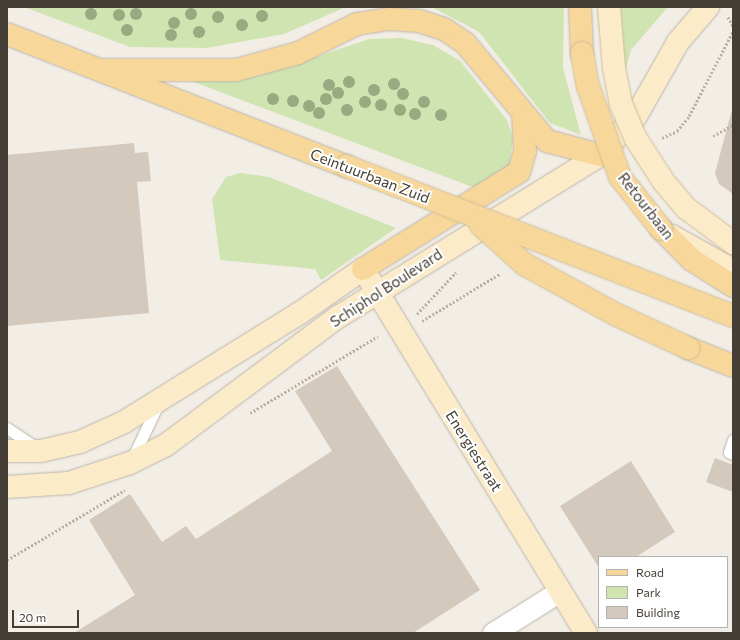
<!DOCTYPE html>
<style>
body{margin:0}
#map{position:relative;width:740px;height:640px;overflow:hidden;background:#f2eee6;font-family:Commissioner,sans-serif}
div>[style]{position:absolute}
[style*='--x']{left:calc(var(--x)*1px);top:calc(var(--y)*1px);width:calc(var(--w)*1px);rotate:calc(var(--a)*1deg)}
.green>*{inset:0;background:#d0e4b2}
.building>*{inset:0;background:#d3c9bd}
.path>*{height:2.5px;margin-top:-1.25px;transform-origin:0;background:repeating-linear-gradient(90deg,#bdaf9c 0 2px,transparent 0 4px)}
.roads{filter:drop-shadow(0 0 1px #bdb5aa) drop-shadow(0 0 1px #bdb5aa)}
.lane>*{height:11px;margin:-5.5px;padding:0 5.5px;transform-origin:5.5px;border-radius:5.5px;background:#fff}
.street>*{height:21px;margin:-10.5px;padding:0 10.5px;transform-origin:10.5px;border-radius:10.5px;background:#fff}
.secondary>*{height:22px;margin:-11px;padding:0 11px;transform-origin:11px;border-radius:11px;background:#fbebc8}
.primary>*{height:22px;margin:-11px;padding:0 11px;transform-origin:11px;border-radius:11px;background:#f7d79a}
.bridges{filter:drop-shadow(0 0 1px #cfbd98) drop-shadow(0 0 1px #cfbd98)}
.secondary-bridge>*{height:22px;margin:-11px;padding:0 11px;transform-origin:11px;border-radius:11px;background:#fbebc8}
.primary-bridge>*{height:22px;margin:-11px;padding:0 11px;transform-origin:11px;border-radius:11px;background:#f7d79a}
.trees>*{width:12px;height:12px;margin:-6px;border-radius:50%;background:#97aa80}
span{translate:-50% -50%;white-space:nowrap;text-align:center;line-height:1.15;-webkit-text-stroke:4px #fff;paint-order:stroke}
.street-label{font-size:15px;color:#443e36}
.frame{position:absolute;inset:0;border:8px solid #443e36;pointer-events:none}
.legend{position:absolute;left:598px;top:556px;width:130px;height:72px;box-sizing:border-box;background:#fff;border:1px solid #b4b2af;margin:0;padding:5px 7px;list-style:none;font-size:12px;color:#443e36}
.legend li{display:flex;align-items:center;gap:8px;height:20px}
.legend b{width:20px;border:1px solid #b4b2af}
.scale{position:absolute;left:12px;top:610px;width:67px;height:18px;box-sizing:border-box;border:2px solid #443e36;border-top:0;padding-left:5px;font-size:12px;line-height:14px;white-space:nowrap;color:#443e36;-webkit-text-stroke:3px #fff;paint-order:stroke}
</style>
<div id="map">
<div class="green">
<i style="clip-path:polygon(24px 7px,346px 7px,284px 34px,207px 48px,130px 47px)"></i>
<i style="clip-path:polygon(432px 7px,564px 7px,563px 68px,581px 135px,550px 123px,479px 32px)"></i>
<i style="clip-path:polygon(620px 7px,668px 7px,631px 50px,625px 72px)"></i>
<i style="clip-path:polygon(402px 38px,433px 45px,460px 61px,507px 120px,513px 138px,509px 169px,483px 191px,186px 79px,232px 80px,259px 76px,369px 39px)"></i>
<i style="clip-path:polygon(241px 173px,269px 177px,396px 228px,321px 280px,315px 269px,220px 260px,212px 199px,226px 177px)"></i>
</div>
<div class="building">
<i style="clip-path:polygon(733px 106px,733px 194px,719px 184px,715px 173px)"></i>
<i style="clip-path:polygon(134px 143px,135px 153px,148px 152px,151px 181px,137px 182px,149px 313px,7px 326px,7px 155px)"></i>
<i style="clip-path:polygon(337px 366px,480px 590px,413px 633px,74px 633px,135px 595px,89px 520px,130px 494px,162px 542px,186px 526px,196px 539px,332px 451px,295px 391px)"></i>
<i style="clip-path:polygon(715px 458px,733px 465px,733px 492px,706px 482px)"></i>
<i style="clip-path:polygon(631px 461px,675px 532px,636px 557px,599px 557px,599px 568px,560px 506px)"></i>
</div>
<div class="path">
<i style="--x:728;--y:17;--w:10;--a:61"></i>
<i style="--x:713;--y:136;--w:23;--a:-29"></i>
<i style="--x:662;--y:138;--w:17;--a:-25"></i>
<i style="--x:677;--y:131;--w:19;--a:-51"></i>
<i style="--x:689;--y:116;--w:96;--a:-62.6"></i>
<i style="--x:417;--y:314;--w:57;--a:-47.1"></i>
<i style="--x:422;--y:321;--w:92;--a:-31.3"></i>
<i style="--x:250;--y:413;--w:149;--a:-31"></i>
<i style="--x:7;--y:560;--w:137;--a:-30.7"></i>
</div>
<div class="roads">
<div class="lane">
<i style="--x:7;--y:428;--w:36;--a:34"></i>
<i style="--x:733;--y:440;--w:13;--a:108"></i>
<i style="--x:729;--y:452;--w:4;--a:27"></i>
<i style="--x:132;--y:459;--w:61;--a:-64.7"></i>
</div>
<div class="street">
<i style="--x:493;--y:633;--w:79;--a:-32.1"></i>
</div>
<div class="secondary">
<i style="--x:672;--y:236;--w:70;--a:29.1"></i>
<i style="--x:7;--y:451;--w:34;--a:0"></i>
<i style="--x:41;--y:451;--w:40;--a:-13"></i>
<i style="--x:80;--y:442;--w:48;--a:-24.4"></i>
<i style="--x:124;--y:422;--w:207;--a:-31.8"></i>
<i style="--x:300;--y:313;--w:77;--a:-34.9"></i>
<i style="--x:363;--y:269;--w:427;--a:58.5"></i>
<i style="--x:7;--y:487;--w:62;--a:-3.7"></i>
<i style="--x:69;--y:483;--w:64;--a:-18.2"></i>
<i style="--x:130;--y:463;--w:40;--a:-26.6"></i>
<i style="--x:166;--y:445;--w:214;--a:-36.7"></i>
<i style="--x:338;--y:317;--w:308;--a:-31.7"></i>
<i style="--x:600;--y:155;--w:53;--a:-47.3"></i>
<i style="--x:636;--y:116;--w:85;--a:-60.4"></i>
<i style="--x:678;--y:42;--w:46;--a:-49.4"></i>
</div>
<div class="primary">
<i style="--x:580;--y:7;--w:46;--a:87.5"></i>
<i style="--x:7;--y:34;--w:364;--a:21.3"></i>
<i style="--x:101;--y:70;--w:135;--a:0"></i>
<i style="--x:236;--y:70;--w:64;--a:-15.3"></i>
<i style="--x:298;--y:53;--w:66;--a:-26.2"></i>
<i style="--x:357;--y:24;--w:32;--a:-9"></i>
<i style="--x:389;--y:19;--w:30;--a:4"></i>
<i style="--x:419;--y:21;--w:26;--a:18"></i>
<i style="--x:444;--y:29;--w:25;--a:34"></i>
<i style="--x:465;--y:43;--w:128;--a:50.1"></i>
<i style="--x:547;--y:141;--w:55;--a:14.8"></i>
<i style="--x:661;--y:229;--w:44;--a:45"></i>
<i style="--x:692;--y:260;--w:49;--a:32.4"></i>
<i style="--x:363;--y:269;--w:184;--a:-31.9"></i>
<i style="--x:519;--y:172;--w:22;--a:-74"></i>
<i style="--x:525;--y:151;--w:36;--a:-93"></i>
<i style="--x:688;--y:348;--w:48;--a:21.8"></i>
</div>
</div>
<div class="bridges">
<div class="secondary-bridge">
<i style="--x:609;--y:7;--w:61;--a:85.3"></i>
<i style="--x:614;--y:68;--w:37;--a:79"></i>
<i style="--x:621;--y:104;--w:38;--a:67"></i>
<i style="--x:636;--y:139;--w:51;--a:56.9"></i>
<i style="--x:664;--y:182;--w:34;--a:50"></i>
<i style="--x:686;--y:208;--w:59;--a:36.7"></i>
</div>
<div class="primary-bridge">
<i style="--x:582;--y:53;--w:34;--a:80"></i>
<i style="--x:588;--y:86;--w:96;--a:70.6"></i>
<i style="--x:620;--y:177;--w:66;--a:51.7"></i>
<i style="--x:346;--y:166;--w:415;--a:21.2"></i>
<i style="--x:481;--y:225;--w:58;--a:42.2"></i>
<i style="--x:524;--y:264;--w:104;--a:28.8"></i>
<i style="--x:615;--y:314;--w:81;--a:25"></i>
</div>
</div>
<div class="trees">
<i style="left:91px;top:14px"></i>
<i style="left:136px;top:14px"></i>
<i style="left:191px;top:14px"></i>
<i style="left:119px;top:15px"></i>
<i style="left:262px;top:16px"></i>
<i style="left:218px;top:17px"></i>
<i style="left:174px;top:23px"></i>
<i style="left:242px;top:25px"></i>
<i style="left:127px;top:30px"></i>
<i style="left:199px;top:32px"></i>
<i style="left:171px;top:35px"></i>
<i style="left:349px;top:82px"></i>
<i style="left:394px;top:84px"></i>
<i style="left:329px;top:85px"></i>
<i style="left:374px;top:90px"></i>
<i style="left:338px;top:93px"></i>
<i style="left:403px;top:94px"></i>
<i style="left:273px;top:99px"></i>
<i style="left:326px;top:99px"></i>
<i style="left:293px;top:101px"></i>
<i style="left:365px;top:102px"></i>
<i style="left:424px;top:102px"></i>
<i style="left:381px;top:105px"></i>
<i style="left:309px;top:106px"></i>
<i style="left:347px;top:110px"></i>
<i style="left:400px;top:110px"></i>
<i style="left:319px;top:113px"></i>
<i style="left:415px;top:114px"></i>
<i style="left:441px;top:115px"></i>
</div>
<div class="street-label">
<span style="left:370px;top:176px;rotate:21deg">Ceintuurbaan Zuid</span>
<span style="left:646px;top:206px;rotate:52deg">Retourbaan</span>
<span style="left:386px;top:288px;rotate:-33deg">Schiphol Boulevard</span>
<span style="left:474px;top:451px;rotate:58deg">Energiestraat</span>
</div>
<div class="frame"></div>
<ul class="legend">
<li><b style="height:5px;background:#f7d79a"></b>Road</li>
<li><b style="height:11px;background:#d0e4b2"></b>Park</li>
<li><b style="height:11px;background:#d3c9bd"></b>Building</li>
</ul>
<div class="scale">20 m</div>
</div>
